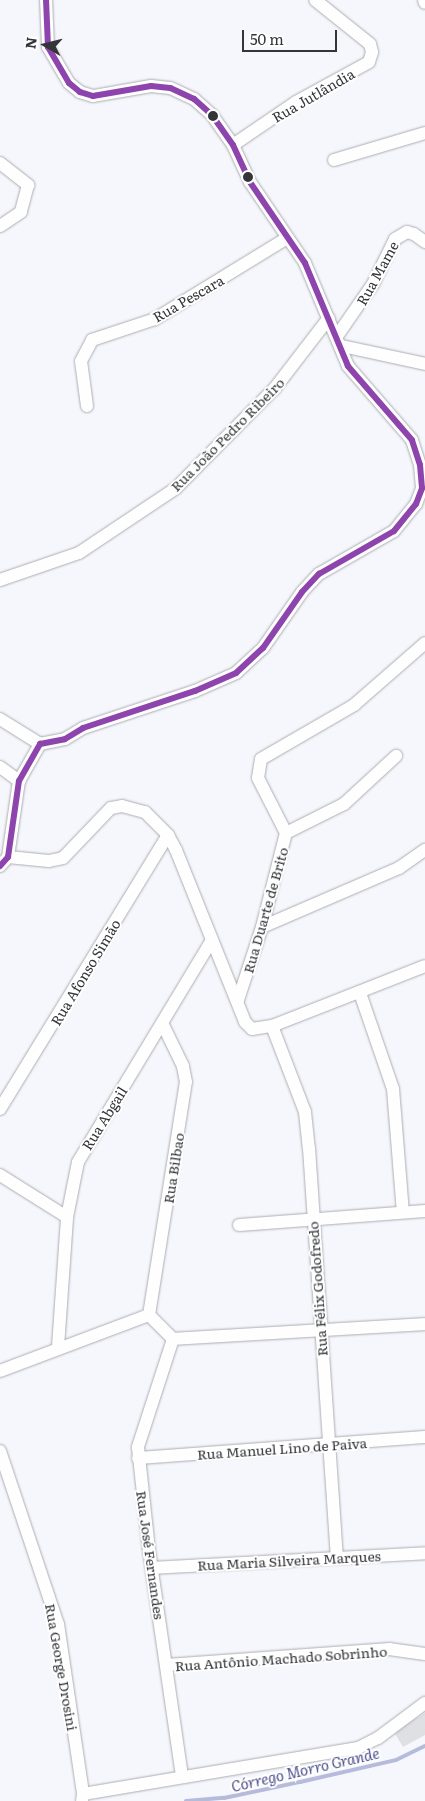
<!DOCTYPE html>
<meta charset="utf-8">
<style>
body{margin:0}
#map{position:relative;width:425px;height:1801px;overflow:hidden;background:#f6f7fc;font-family:Literata,serif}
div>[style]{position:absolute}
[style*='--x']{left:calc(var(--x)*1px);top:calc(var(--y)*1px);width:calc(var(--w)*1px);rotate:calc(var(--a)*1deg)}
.stream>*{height:4px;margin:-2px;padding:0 2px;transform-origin:2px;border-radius:2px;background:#b7bbdb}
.building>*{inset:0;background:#dfe0e4}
.roads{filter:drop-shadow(0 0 1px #acadb1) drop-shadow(0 0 1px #acadb1)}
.minor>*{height:12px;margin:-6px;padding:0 6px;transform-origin:6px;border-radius:6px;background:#fefeff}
.bus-1>*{height:6px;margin:-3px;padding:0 3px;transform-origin:3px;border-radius:3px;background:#8e44ad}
.dots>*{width:14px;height:14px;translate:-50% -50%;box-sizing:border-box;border:2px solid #fff;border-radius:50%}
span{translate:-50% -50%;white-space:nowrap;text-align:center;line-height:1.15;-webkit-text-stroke:4px #fff;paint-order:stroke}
.street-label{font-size:14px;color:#343539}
.water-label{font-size:15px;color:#4e518b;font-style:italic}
.north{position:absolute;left:20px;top:20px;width:50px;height:50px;-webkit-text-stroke:4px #fff;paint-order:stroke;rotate:278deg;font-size:14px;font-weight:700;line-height:20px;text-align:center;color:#343539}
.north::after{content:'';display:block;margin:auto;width:18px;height:22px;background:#343539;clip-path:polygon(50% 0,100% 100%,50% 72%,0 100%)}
.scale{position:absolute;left:242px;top:30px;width:95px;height:22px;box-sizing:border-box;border:2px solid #343539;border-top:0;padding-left:6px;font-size:15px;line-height:18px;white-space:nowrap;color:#343539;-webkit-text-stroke:4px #fff;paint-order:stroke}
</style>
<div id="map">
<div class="stream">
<i style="--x:186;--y:1801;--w:38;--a:-5"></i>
<i style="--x:224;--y:1798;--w:78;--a:-11.9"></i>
<i style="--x:300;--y:1782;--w:98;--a:-12.9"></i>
<i style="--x:396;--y:1760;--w:32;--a:-26"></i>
</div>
<div class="building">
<i style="clip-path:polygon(425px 1713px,425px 1735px,403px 1747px,394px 1732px)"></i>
</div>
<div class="roads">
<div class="minor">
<i style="--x:424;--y:0;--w:3;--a:72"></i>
<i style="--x:233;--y:145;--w:76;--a:-34.3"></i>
<i style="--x:296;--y:102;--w:83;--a:-28.7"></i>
<i style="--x:369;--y:62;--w:10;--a:-73"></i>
<i style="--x:372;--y:52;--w:8;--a:-104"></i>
<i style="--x:370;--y:44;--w:70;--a:-141.3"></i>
<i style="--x:334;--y:160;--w:95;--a:-16.5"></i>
<i style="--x:0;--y:163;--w:36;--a:38"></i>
<i style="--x:28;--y:185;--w:28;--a:105"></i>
<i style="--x:21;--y:212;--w:25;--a:146"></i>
<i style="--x:337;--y:336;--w:63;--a:-55.3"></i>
<i style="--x:373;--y:284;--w:50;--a:-63.9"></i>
<i style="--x:395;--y:239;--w:14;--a:-30"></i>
<i style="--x:407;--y:232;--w:7;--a:16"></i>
<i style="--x:414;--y:234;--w:14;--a:36"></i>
<i style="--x:342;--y:346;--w:85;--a:12.2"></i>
<i style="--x:87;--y:406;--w:45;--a:-97.6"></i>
<i style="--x:81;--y:361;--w:24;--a:-62"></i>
<i style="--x:92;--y:340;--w:66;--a:-18.4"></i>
<i style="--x:155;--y:319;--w:155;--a:-31.5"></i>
<i style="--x:0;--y:580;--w:83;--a:-18.9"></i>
<i style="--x:79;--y:553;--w:117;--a:-33.8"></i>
<i style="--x:176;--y:488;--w:141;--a:-45.3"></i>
<i style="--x:275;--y:388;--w:88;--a:-52.4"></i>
<i style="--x:0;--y:719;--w:47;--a:32"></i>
<i style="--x:0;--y:767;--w:24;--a:36"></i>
<i style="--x:286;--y:833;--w:65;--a:-26.6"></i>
<i style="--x:344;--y:804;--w:71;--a:-42.7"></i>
<i style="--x:8;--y:857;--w:41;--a:5.6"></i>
<i style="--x:49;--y:861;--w:14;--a:-12"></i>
<i style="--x:63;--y:858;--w:69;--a:-46.2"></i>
<i style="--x:111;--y:808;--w:11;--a:-10"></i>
<i style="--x:122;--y:806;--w:24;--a:15"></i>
<i style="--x:145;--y:812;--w:33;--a:45"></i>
<i style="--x:168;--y:835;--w:17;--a:62"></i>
<i style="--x:176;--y:850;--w:185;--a:68.1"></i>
<i style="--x:245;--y:1022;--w:10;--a:45"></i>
<i style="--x:252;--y:1029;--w:20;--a:-9"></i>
<i style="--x:272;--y:1026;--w:164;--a:-21.4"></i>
<i style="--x:0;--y:866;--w:12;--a:-48"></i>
<i style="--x:8;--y:857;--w:77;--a:-81.8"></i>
<i style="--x:19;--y:781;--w:43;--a:-60.4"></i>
<i style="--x:40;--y:744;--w:25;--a:-11"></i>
<i style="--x:65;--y:739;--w:21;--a:-31"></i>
<i style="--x:83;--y:728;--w:118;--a:-18.3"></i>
<i style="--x:195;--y:691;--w:45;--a:-23.7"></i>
<i style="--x:236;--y:673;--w:37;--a:-43"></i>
<i style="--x:263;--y:648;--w:68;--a:-55.1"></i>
<i style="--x:302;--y:592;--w:25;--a:-47"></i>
<i style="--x:319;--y:574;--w:86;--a:-29.8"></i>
<i style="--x:394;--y:531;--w:35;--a:-51"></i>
<i style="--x:416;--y:504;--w:17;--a:-69"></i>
<i style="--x:422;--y:488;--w:23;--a:-95"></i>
<i style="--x:420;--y:465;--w:26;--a:-108"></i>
<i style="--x:412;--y:440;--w:98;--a:-130.9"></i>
<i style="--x:348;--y:366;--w:112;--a:-112.7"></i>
<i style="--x:305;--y:263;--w:98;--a:-124.2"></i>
<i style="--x:250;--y:182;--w:41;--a:-114.7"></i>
<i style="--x:233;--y:145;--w:37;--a:-125"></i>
<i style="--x:212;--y:115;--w:24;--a:-138"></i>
<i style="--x:194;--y:99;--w:26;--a:-155"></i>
<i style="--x:170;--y:88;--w:19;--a:-174"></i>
<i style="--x:151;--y:86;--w:59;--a:170.2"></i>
<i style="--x:93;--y:96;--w:14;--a:-163"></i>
<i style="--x:80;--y:92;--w:14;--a:-141"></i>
<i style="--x:69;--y:83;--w:42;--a:-120.3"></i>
<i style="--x:48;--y:47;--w:47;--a:-92.4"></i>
<i style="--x:262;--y:927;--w:149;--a:-23.3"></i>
<i style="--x:399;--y:868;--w:32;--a:-35"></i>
<i style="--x:360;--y:993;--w:102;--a:71"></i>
<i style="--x:393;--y:1089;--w:123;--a:85.4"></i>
<i style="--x:238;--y:1000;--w:77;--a:-71.8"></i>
<i style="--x:262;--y:927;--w:97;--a:-75.7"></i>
<i style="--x:286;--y:833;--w:62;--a:-117"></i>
<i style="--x:258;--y:778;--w:19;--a:-81"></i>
<i style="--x:261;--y:759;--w:108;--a:-30.1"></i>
<i style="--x:354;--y:705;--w:94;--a:-41.1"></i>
<i style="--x:272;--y:1026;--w:92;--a:69"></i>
<i style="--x:305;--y:1112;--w:36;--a:84"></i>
<i style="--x:309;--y:1148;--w:410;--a:86.1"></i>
<i style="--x:0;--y:1109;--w:321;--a:-58.5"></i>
<i style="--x:0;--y:1175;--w:79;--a:32.1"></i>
<i style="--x:239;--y:1225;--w:187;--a:-4.3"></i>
<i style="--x:149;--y:1315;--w:236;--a:-81"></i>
<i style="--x:186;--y:1082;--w:16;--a:-101"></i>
<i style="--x:183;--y:1066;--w:46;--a:-116"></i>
<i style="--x:149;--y:1315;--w:34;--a:45"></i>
<i style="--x:173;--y:1339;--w:252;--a:-3.4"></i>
<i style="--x:173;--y:1339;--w:114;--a:108"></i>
<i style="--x:138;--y:1447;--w:104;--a:83.9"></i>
<i style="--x:149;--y:1550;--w:228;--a:81.7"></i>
<i style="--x:58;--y:1347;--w:130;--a:-86"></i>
<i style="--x:67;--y:1217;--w:56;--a:-78.7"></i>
<i style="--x:78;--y:1162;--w:259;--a:-58.9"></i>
<i style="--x:0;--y:1371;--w:159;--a:-20.6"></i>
<i style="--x:0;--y:1451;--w:182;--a:71.5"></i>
<i style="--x:58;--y:1624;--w:172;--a:81.6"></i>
<i style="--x:83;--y:1794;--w:7;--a:98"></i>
<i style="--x:138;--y:1458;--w:288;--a:-4.2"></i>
<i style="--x:152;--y:1568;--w:273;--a:-3.1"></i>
<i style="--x:167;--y:1665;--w:223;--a:-4.1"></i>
<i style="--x:389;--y:1649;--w:36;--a:8"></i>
<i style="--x:83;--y:1794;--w:279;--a:-9.5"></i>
<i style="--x:358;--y:1748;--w:22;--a:-27"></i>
<i style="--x:378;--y:1738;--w:59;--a:-36.7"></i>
</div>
</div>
<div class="bus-1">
<i style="--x:0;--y:866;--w:12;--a:-48"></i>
<i style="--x:8;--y:857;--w:77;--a:-81.8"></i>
<i style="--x:19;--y:781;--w:43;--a:-60.4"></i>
<i style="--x:40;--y:744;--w:25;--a:-11"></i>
<i style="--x:65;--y:739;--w:21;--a:-31"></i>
<i style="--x:83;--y:728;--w:118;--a:-18.3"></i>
<i style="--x:195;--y:691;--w:45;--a:-23.7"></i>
<i style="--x:236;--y:673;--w:37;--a:-43"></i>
<i style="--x:263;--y:648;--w:68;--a:-55.1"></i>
<i style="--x:302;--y:592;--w:25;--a:-47"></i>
<i style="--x:319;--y:574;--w:86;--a:-29.8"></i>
<i style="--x:394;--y:531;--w:35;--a:-51"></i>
<i style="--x:416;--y:504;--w:17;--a:-69"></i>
<i style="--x:422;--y:488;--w:23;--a:-95"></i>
<i style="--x:420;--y:465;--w:26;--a:-108"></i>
<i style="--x:412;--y:440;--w:98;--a:-130.9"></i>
<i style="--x:348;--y:366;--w:112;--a:-112.7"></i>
<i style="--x:305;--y:263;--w:98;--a:-124.2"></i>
<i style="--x:250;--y:182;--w:41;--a:-114.7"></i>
<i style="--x:233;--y:145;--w:37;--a:-125"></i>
<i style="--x:212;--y:115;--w:24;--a:-138"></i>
<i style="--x:194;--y:99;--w:26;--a:-155"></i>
<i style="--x:170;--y:88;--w:19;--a:-174"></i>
<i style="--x:151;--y:86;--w:59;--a:170.2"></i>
<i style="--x:93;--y:96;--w:14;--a:-163"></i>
<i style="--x:80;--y:92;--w:14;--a:-141"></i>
<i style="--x:69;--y:83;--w:42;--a:-120.3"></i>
<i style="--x:48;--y:47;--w:47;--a:-92.4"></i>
</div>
<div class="dots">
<i style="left:213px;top:116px;background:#343539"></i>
<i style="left:248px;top:177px;background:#343539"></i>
</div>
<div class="street-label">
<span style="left:313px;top:95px;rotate:-30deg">Rua Jutlândia</span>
<span style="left:377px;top:273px;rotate:-61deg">Rua Mame</span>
<span style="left:188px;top:298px;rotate:-30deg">Rua Pescara</span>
<span style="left:227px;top:434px;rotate:-45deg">Rua João Pedro Ribeiro</span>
<span style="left:265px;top:910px;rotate:-74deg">Rua Duarte de Brito</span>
<span style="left:85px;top:972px;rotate:-59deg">Rua Afonso Simão</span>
<span style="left:104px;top:1118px;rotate:-58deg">Rua Abgail</span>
<span style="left:173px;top:1168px;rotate:-81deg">Rua Bilbao</span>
<span style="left:317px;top:1289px;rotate:-94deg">Rua Félix Godofredo</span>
<span style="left:282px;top:1448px;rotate:-4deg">Rua Manuel Lino de Paiva</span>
<span style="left:151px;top:1555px;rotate:82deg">Rua José Fernandes</span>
<span style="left:289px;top:1560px;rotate:-3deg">Rua Maria Silveira Marques</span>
<span style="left:281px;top:1658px;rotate:-4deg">Rua Antônio Machado Sobrinho</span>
<span style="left:62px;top:1667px;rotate:80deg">Rua George Drosini</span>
</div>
<div class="water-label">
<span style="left:305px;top:1769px;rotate:-13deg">Córrego Morro Grande</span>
</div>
<div class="north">N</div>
<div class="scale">50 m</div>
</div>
